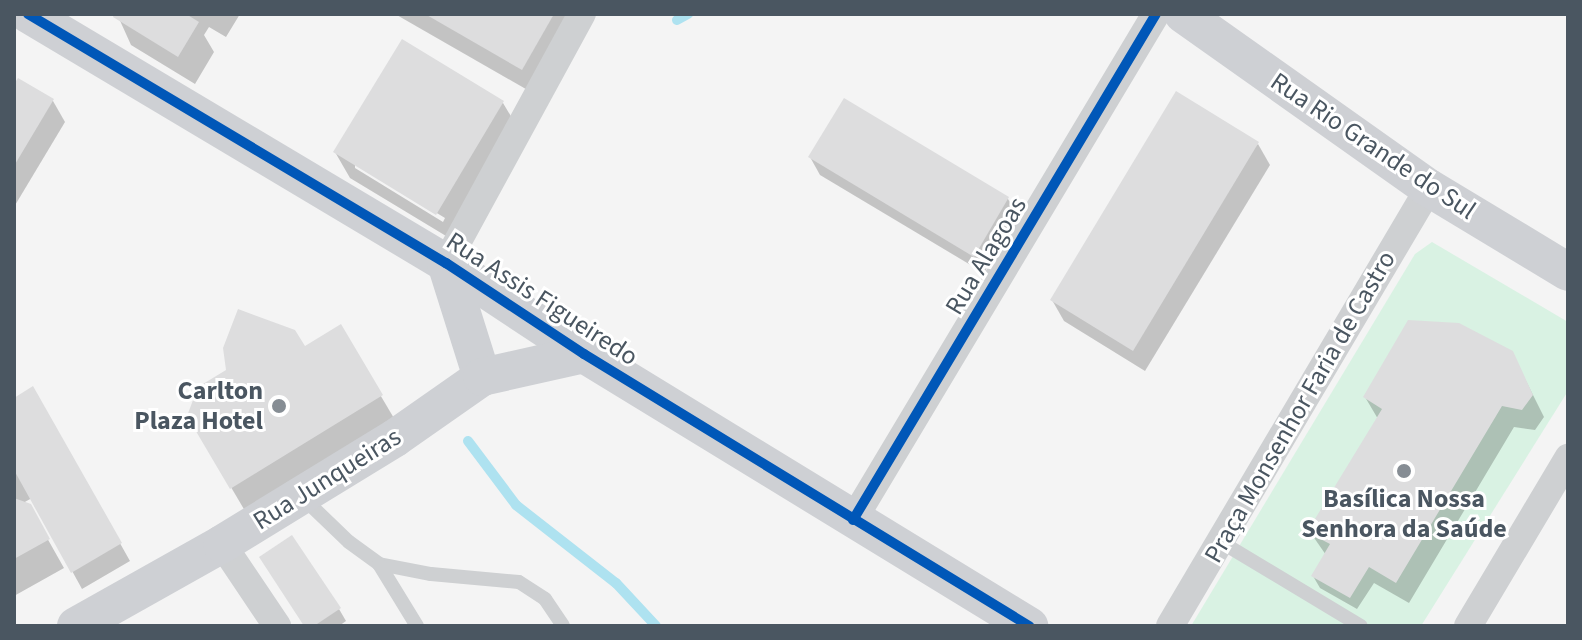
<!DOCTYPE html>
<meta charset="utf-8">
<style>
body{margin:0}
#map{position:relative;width:1582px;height:640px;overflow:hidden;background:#f4f4f4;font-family:"Source Sans 3",sans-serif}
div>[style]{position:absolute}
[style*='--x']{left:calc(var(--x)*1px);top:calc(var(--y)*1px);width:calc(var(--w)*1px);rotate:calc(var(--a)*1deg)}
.green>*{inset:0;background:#d9f2e3}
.shadow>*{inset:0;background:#0003}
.stream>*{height:10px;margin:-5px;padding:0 5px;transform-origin:5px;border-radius:5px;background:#aee2f0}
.building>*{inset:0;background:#ddddde}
.lane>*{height:14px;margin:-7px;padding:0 7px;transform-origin:7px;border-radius:7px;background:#ced0d2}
.street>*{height:28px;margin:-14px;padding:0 14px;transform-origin:14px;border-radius:14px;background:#ced0d2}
.secondary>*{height:38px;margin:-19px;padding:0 19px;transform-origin:19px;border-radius:19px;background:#ced0d4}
.cycleway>*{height:10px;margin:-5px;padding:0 5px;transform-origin:5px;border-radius:5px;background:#0057b8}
.dots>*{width:22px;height:22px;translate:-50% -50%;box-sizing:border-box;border:4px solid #fff;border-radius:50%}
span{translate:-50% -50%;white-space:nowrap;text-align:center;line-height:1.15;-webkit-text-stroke:6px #fff;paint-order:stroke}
.street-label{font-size:26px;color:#4a5661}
.poi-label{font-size:26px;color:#4a5661;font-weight:700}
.right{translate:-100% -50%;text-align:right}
.frame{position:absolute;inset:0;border:16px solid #4a5661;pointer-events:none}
</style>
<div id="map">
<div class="green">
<i style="clip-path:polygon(1432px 242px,1568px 322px,1568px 391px,1421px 626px,1191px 626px,1415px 254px)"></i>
</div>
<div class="shadow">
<i style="clip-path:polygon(117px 14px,240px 14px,226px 37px,209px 27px,204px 35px,214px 52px,195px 84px,131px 45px)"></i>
<i style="clip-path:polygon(395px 14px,585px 14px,538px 96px)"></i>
<i style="clip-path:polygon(14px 84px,53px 101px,65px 122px,14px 207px)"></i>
<i style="clip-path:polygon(evenodd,503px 103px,518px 128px,451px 239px,350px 178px,335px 152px,503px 103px,355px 163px,445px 218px,443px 222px,355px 168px,355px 163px)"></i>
<i style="clip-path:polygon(1258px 144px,1270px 165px,1145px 371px,1064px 321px,1052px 300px)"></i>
<i style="clip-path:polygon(810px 157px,1008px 199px,1018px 216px,984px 273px,820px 175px)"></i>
<i style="clip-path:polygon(340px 327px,398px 425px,248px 516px,189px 416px)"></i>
<i style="clip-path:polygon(1512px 353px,1544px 417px,1535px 430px,1514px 427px,1409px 603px,1374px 583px,1357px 609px,1320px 588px,1313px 576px,1326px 555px,1310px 532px,1378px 419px,1365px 397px)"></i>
<i style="clip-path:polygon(33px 389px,130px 561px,82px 589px,32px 498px,23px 503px,29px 506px,64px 568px,14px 596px,14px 400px)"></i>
<i style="clip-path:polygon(339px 609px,346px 621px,339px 626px,305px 626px)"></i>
</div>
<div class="stream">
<i style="--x:677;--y:20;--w:13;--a:-29"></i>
<i style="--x:468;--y:441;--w:80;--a:53.1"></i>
<i style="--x:516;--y:505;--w:127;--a:38"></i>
<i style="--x:616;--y:583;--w:59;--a:47.1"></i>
</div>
<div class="building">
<i style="clip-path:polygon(114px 14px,186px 14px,199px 22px,178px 57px,113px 17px)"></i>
<i style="clip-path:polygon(425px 14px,554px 14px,522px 70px)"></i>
<i style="clip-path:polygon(402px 39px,504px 101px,436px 215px,333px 152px)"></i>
<i style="clip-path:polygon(18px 78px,54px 99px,14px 166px,14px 84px)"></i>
<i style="clip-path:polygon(1176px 91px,1259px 142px,1133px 351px,1050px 300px)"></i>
<i style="clip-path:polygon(844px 98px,1009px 197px,974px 257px,808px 157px)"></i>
<i style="clip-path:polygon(238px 309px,295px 330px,305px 346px,341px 324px,383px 395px,230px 489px,187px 416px,198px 387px,226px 370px,223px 348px)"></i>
<i style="clip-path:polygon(1408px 320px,1459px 323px,1513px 351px,1533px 395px,1522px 410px,1502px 406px,1396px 583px,1369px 567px,1350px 598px,1311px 576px,1330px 544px,1307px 532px,1382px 409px,1363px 397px)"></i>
<i style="clip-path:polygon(33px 386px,122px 543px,71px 573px,14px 470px,14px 398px)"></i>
<i style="clip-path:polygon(14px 498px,31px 504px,50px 539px,14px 559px)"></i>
<i style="clip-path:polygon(292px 535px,341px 608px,314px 626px,304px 626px,259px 557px)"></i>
</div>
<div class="lane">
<i style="--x:301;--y:496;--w:66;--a:43.8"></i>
<i style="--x:349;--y:542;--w:37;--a:36"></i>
<i style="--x:379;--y:564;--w:53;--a:10.9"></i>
<i style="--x:431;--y:574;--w:88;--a:5.2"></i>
<i style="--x:519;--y:582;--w:31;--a:33"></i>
<i style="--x:545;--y:599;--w:32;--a:56"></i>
<i style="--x:1221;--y:542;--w:163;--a:31"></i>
<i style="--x:379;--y:564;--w:73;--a:58.5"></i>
</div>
<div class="street">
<i style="--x:446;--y:263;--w:284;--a:-61.4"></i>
<i style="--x:853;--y:520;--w:590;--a:-59.09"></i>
<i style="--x:222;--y:544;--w:99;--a:56.1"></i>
<i style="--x:1170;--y:626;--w:509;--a:-59.4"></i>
<i style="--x:1468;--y:626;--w:196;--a:-59.2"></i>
</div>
<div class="secondary">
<i style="--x:28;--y:14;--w:487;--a:30.8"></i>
<i style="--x:446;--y:263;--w:165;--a:33.4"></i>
<i style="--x:584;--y:354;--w:522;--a:31.43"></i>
<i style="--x:1183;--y:14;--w:301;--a:35.3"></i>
<i style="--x:1429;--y:188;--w:162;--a:31.1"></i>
<i style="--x:446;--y:263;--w:120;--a:72.5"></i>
<i style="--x:76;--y:626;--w:167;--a:-29.3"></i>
<i style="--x:222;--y:544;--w:203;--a:-31.5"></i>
<i style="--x:395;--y:438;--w:106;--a:-35"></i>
<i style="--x:482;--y:377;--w:105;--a:-12.7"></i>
</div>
<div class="cycleway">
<i style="--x:28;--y:14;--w:487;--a:30.8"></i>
<i style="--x:446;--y:263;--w:165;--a:33.4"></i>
<i style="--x:584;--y:354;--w:522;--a:31.43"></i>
<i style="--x:853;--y:520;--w:590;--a:-59.09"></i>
</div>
<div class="dots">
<i style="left:279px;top:406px;background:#868d94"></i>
<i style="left:1404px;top:471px;background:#868d94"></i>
</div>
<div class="street-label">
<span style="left:1373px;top:146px;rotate:34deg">Rua Rio Grande do Sul</span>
<span style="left:986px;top:256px;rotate:-59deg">Rua Alagoas</span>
<span style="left:542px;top:299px;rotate:33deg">Rua Assis Figueiredo</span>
<span style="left:1300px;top:407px;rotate:-60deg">Praça Monsenhor Faria de Castro</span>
<span style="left:327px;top:479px;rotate:-32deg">Rua Junqueiras</span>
</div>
<div class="poi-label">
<span class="right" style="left:263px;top:406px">Carlton<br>Plaza Hotel</span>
<span style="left:1404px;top:514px">Basílica Nossa<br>Senhora da Saúde</span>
</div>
<div class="frame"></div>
</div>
